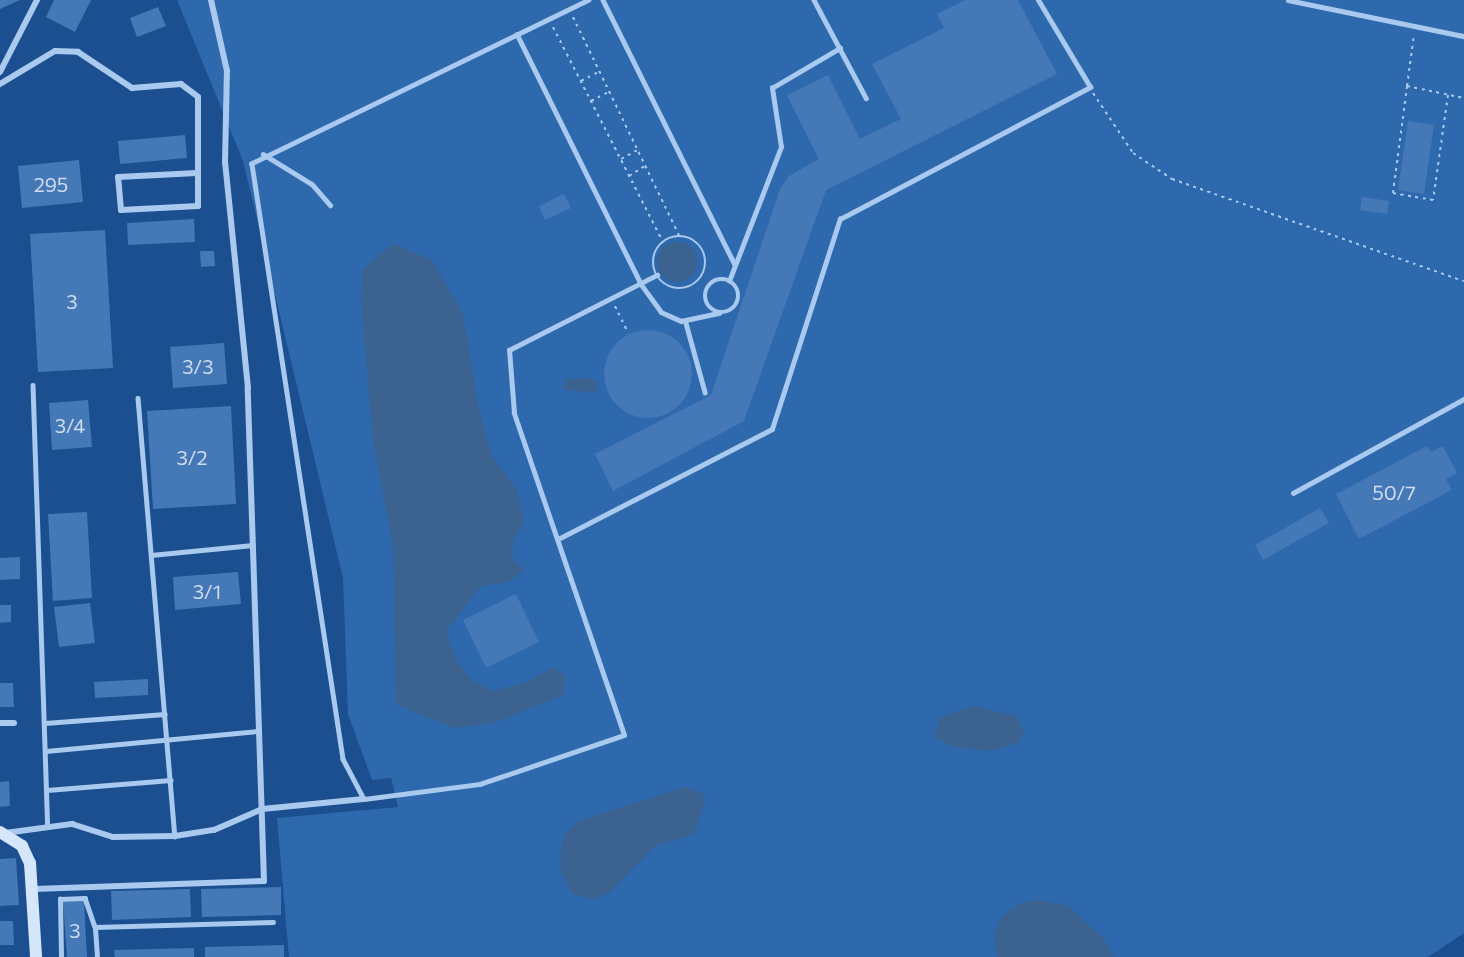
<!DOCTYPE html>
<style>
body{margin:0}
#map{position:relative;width:1464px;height:957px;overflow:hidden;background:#1b4f8f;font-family:Commissioner,sans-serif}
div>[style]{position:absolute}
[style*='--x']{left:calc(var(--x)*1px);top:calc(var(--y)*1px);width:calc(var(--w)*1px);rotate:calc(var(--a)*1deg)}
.green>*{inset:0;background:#2e69ad}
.water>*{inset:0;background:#3c6290}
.round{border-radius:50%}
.building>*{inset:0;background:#4478b7}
.path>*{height:2px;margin-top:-1px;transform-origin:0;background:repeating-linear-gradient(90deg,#a9c9ee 0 3px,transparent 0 7.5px)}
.path>.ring{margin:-1px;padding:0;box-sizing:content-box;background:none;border:2px solid #a9c9ee;border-radius:50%}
.service>*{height:4.5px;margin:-2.25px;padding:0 2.25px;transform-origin:2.25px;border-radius:2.25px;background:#a9c9ee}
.service>.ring{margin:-2.25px;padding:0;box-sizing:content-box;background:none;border:4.5px solid #a9c9ee;border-radius:50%}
.minor>*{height:6px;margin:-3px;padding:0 3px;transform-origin:3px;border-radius:3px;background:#a9c9ee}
.secondary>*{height:12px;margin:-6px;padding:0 6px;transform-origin:6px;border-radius:6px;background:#d6e6fa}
span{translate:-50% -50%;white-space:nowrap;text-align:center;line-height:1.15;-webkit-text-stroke:6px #1b4f8f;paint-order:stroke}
.number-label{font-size:20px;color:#d0dded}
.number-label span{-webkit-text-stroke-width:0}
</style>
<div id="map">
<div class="green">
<i style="clip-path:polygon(177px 0,1464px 0,1464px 933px,1428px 957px,289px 957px,277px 818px,398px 807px,391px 778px,372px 780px,348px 714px,343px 578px,243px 161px)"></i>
</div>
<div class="water">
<i class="round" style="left:657px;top:242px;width:40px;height:40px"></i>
<i style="clip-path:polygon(393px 244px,432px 260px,463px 314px,479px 411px,492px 456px,517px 490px,524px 522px,513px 539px,513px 560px,524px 570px,509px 582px,481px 586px,446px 631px,457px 662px,474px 682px,492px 691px,525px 683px,554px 667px,565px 676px,563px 695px,494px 723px,453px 728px,396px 704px,393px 544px,373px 440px,361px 297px,363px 269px)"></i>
<i style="clip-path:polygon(590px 378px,598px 383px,595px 393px,562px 389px,566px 379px)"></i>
<i style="clip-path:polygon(974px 706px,1016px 716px,1024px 732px,1018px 743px,993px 751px,954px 747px,934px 737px,940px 718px)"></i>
<i style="clip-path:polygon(686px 787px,702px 793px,705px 802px,693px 835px,656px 845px,609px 893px,593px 899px,573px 894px,561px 872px,561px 851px,564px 835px,578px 821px)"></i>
<i style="clip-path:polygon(1037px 900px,1068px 906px,1104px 939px,1114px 957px,997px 957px,994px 934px,1002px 916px,1019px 904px)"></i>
</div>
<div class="building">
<i style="clip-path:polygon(0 0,20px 0,0 9px)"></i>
<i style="clip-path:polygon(54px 0,91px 0,75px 32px,46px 17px)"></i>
<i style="clip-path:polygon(965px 0,1018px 0,1057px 74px,826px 190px,744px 421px,613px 491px,595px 454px,711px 395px,780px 189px,789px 176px,819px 159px,787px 95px,828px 75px,860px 139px,901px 119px,872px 64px,944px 28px,937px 14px)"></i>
<i style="clip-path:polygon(158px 7px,166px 26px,137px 37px,130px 18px)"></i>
<i style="clip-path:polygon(1408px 121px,1434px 125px,1424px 194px,1398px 190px)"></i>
<i style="clip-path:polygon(185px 135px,187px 158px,120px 164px,118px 141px)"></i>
<i style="clip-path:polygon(79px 160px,83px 202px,22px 208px,18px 166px)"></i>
<i style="clip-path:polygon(564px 194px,571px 208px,545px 220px,539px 206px)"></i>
<i style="clip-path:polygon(1362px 197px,1389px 201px,1387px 214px,1360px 210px)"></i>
<i style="clip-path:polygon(194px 219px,195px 242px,128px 245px,127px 223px)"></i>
<i style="clip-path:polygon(105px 230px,113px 368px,38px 372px,30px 234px)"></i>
<i style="clip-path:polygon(200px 251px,214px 251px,215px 266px,201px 267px)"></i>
<i class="round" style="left:604px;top:330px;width:88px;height:88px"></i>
<i style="clip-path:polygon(224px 343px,227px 384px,173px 388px,170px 347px)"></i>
<i style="clip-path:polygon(88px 400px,92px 447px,52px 450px,49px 403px)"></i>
<i style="clip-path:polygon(231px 406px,236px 504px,153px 509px,147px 411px)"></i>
<i style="clip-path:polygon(1427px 446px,1431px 452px,1443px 446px,1457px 473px,1446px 479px,1452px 490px,1359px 539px,1336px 494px)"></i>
<i style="clip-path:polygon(1320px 508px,1329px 523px,1263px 560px,1255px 545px)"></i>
<i style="clip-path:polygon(87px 512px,92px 598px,53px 601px,48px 514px)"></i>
<i style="clip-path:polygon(20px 557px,20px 579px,0 580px,0 558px)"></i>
<i style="clip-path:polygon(238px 572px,241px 604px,175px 610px,173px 577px)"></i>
<i style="clip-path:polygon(516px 594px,539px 642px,486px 668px,463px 620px)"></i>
<i style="clip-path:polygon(90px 603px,95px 643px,59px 647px,54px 607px)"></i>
<i style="clip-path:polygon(0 605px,11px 605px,11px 622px,0 623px)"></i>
<i style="clip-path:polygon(148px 679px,148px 695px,95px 698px,94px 682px)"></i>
<i style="clip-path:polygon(0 683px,13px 683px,14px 707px,0 707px)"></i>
<i style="clip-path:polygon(9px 781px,10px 806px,0 807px,0 782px)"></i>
<i style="clip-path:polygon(16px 858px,19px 905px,0 906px,0 859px)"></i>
<i style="clip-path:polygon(281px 887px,281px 915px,202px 917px,201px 889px)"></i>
<i style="clip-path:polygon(190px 889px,191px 917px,112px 920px,111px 891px)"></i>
<i style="clip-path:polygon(84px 901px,87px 957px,67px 957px,63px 902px)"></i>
<i style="clip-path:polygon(0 921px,13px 921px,14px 945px,0 945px)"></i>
<i style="clip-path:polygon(284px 945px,284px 957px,205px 957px,205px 947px)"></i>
<i style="clip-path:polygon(194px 948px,194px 957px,115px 957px,114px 950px)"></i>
</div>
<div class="path">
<i style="--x:573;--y:17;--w:245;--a:64.1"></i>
<i style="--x:553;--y:27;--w:242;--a:62.9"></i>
<i style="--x:581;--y:81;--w:20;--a:-27"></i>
<i style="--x:1407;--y:86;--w:51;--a:-82.2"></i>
<i style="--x:1093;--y:93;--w:72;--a:56.3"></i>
<i style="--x:1133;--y:153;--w:47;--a:33.7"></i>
<i style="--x:1172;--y:179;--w:309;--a:19.3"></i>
<i style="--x:1448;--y:95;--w:106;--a:98.1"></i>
<i style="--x:1433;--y:200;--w:41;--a:-170.1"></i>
<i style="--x:1393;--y:193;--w:108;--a:-82.5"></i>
<i style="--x:1407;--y:86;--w:58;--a:11.9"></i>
<i style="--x:591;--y:101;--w:20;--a:-27"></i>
<i style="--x:621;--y:159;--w:18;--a:-29"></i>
<i style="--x:629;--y:176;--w:19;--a:-32"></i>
<i class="ring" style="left:653px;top:236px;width:50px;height:50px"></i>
<i style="--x:615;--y:306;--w:30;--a:64"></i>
</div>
<div class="service">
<i style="--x:589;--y:0;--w:375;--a:154.1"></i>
<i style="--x:252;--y:164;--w:602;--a:81.3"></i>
<i style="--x:343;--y:759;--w:45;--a:62.3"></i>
<i style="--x:364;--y:799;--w:117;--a:-7.4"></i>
<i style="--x:480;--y:784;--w:152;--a:-18.8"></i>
<i style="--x:624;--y:735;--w:340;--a:-108.9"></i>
<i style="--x:514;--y:413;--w:63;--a:-94.5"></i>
<i style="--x:509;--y:350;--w:166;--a:-26.9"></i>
<i style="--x:603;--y:0;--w:296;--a:63.5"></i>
<i style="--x:814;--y:0;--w:111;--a:62"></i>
<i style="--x:1288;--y:0;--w:180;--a:11.6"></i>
<i style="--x:517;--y:34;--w:279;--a:63.6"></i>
<i style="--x:641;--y:284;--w:34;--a:54"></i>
<i style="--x:661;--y:312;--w:22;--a:24"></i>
<i style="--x:681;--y:321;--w:39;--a:-12"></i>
<i style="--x:263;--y:154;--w:57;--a:31.5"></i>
<i style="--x:312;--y:184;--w:28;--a:49"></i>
<i class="ring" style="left:705px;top:279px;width:29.5px;height:29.5px"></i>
<i style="--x:729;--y:281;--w:144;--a:-68.8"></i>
<i style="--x:781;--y:147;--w:60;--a:-98.7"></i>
<i style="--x:772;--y:88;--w:79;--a:-30.5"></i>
<i style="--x:686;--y:323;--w:72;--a:74.6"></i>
<i style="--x:33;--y:385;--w:441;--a:88.1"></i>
<i style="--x:138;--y:398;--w:440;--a:85.2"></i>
<i style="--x:1293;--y:493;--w:195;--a:-28.8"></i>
<i style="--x:560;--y:538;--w:238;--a:-27.2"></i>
<i style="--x:772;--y:429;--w:221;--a:-72.1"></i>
<i style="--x:840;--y:219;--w:283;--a:-27.8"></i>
<i style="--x:1090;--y:87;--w:101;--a:-120.9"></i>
<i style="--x:151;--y:555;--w:102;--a:-5.6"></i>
<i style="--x:45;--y:723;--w:120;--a:-4.3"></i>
<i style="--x:46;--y:751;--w:214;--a:-5.4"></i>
<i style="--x:47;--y:790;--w:124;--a:-4.6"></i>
<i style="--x:61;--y:957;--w:58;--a:-91"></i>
<i style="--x:60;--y:899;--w:25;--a:-2"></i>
<i style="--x:85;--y:898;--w:31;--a:71"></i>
<i style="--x:97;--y:957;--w:30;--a:-94"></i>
<i style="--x:95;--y:927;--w:178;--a:-1.6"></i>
</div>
<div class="minor">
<i style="--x:0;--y:72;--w:81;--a:-62.8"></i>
<i style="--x:0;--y:84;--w:64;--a:-31"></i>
<i style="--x:55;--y:51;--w:23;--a:2"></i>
<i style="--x:78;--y:52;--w:65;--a:33.7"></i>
<i style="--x:132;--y:88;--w:49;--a:-4.7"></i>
<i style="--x:181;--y:84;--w:21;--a:37"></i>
<i style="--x:198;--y:97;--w:109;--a:90"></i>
<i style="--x:198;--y:206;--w:77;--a:177"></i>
<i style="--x:121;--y:210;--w:33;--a:-95"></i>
<i style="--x:118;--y:177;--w:79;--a:-2.9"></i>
<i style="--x:0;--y:723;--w:14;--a:0"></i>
<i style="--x:5;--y:833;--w:68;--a:-7.7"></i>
<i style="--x:72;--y:824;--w:43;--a:17.6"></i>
<i style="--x:113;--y:837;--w:62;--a:-0.9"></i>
<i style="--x:175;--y:836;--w:39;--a:-9"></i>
<i style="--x:214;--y:830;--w:52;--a:-23.6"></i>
<i style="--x:262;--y:809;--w:102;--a:-5.6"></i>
<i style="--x:34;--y:889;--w:230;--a:-2"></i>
<i style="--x:264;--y:881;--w:493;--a:-91.9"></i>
<i style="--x:248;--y:388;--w:226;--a:-95.8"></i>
<i style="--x:225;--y:163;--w:92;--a:-88.8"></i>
<i style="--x:227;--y:71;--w:73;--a:-102.7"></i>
</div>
<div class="secondary">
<i style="--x:0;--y:832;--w:26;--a:32"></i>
<i style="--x:22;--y:846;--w:19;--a:65"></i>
<i style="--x:30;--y:863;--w:94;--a:86.3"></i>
</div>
<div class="number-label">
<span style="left:51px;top:184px">295</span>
<span style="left:72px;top:301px">3</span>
<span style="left:198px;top:366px">3/3</span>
<span style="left:70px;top:425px">3/4</span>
<span style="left:192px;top:457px">3/2</span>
<span style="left:1394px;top:492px">50/7</span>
<span style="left:207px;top:591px">3/1</span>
<span style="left:75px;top:930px">3</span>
</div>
</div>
